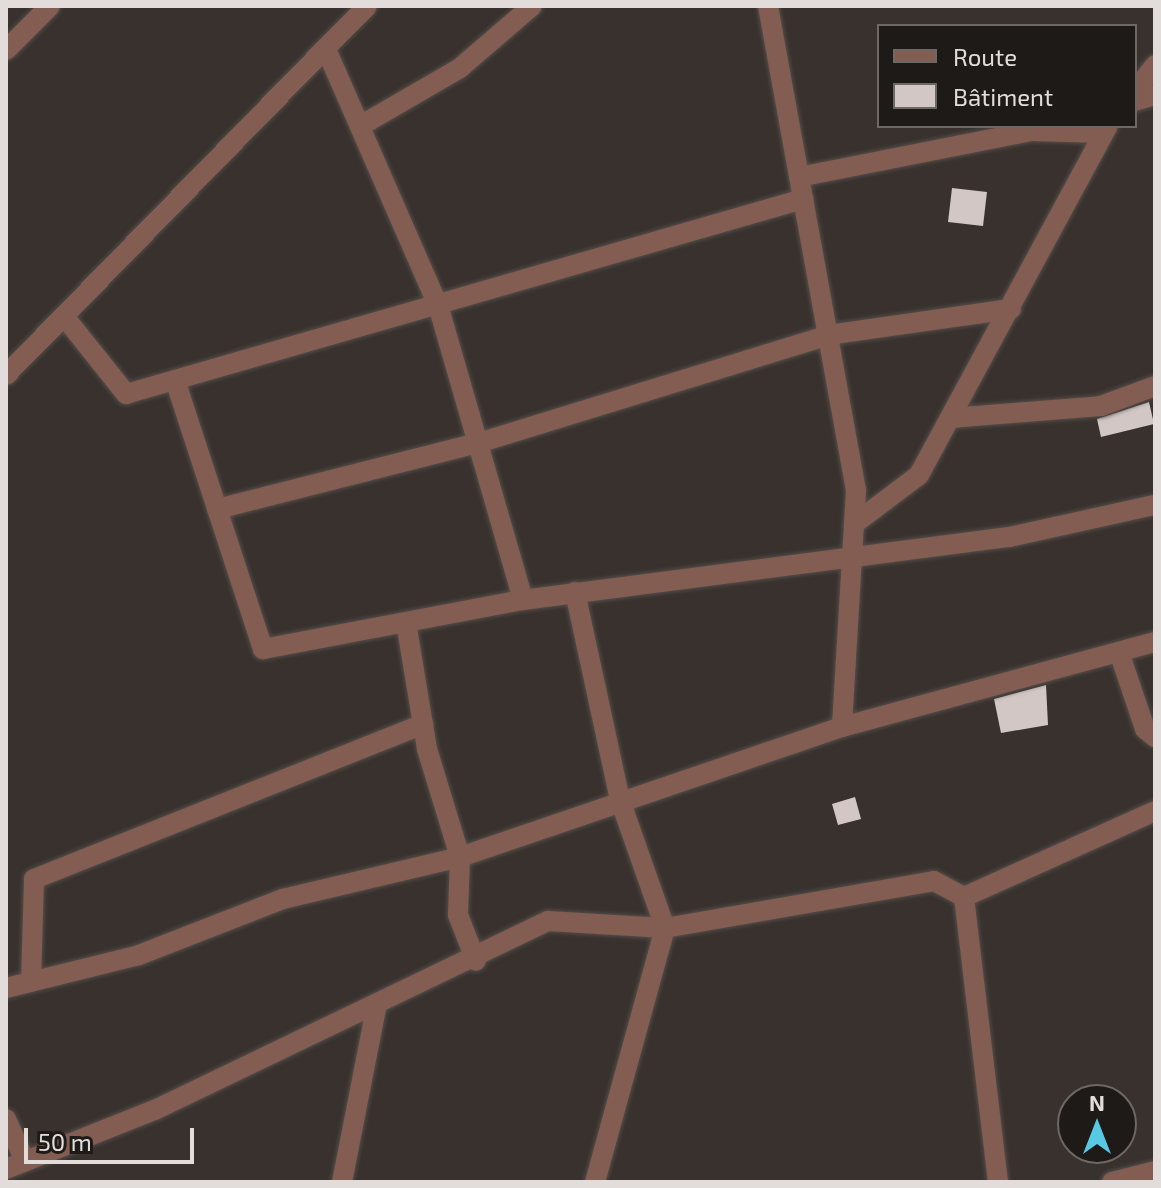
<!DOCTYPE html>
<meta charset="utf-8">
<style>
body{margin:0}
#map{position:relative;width:1161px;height:1188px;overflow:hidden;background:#38312d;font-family:"Exo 2",sans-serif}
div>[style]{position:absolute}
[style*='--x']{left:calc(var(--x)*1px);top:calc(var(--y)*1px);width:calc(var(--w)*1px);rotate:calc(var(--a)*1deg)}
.building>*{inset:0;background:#d2c7c4}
.roads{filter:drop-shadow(0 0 2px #534d49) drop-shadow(0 0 2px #534d49)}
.minor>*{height:20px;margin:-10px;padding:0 10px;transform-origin:10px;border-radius:10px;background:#835c52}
.tertiary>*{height:20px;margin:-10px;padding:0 10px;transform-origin:10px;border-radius:10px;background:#835c52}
span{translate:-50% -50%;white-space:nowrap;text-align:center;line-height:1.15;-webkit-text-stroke:8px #1d1a18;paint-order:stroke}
.frame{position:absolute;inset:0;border:8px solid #e2ddda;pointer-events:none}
.legend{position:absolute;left:877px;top:24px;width:260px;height:104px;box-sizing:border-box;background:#1d1a18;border:2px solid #6c6866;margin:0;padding:10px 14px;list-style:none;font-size:24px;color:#e2ddda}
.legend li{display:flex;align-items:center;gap:16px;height:40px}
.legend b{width:40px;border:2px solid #6c6866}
.north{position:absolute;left:1057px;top:1084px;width:80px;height:80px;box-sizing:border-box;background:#1d1a18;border:2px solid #6c6866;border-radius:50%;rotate:0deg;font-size:22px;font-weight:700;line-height:32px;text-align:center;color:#e2ddda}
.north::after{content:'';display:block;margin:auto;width:28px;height:36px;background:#58c9e3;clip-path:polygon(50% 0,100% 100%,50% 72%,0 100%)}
.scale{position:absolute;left:24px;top:1128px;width:170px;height:36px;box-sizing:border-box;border:4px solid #e2ddda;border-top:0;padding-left:10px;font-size:24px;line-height:28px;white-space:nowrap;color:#e2ddda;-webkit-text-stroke:6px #1d1a18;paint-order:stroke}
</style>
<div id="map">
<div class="building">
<i style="clip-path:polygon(952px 188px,987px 192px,983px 226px,948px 222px)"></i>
<i style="clip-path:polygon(1149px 402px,1154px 424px,1101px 437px,1097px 419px)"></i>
<i style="clip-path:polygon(1046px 685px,1048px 725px,1001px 733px,994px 699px)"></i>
<i style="clip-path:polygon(855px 797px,861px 819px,838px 825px,832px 804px)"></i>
</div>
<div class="roads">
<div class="minor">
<i style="--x:768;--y:6;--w:492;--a:79.7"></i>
<i style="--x:856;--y:490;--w:237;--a:93.4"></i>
<i style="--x:326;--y:49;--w:279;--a:66.4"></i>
<i style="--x:438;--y:305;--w:307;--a:73.9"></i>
<i style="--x:6;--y:50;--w:62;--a:-45"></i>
<i style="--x:1135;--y:91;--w:33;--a:-52"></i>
<i style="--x:1135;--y:101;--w:21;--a:-17"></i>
<i style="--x:360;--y:126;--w:116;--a:-30.1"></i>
<i style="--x:460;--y:68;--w:95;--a:-40.7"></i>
<i style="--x:799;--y:177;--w:237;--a:-11.2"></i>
<i style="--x:1031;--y:131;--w:71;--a:1.6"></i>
<i style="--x:67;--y:320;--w:95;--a:51.4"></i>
<i style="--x:126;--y:394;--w:705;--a:-16.07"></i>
<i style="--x:175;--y:380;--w:283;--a:71.9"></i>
<i style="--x:263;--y:649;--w:265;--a:-10.7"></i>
<i style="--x:523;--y:600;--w:490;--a:-7.4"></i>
<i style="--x:1009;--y:537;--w:149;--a:-12.4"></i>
<i style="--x:950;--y:418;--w:151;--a:-4.5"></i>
<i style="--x:1101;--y:406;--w:58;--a:-20.3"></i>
<i style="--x:217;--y:509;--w:269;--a:-14.2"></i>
<i style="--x:478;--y:443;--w:366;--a:-17.1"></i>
<i style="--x:828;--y:335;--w:185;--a:-8.1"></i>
<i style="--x:854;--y:524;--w:81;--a:-37"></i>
<i style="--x:919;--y:475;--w:397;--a:-61.6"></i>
<i style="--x:575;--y:592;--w:213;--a:77.8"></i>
<i style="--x:620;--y:800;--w:136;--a:70.6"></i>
<i style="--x:665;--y:928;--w:263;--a:105.4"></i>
<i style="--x:406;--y:622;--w:129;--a:80.6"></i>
<i style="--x:427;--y:749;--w:113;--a:73"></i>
<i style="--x:460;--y:857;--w:58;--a:92"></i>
<i style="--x:458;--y:915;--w:49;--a:68.6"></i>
<i style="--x:1119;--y:652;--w:81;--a:71.3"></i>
<i style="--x:1145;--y:729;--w:13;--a:39"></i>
<i style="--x:964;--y:897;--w:287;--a:83.2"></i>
<i style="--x:31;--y:982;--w:103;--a:-88.3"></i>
<i style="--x:34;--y:879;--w:419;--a:-21.7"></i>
<i style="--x:6;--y:988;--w:137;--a:-13.9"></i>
<i style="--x:139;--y:955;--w:155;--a:-21.3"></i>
<i style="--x:283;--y:899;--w:182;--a:-13.3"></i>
<i style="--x:460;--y:857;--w:404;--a:-18.8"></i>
<i style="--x:842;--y:727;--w:324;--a:-15.2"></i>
<i style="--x:6;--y:1119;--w:46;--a:65.7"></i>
<i style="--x:6;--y:1169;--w:162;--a:-21.7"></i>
<i style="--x:157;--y:1109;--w:434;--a:-25.7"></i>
<i style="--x:548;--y:921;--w:117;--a:3.4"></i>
<i style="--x:665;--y:928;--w:273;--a:-9.9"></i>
<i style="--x:934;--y:881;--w:34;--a:28"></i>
<i style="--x:964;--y:897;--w:209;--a:-24.2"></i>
<i style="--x:342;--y:1182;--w:177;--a:-78.9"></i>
<i style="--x:1112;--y:1182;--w:44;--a:-14.3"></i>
</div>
<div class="tertiary">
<i style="--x:6;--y:375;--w:516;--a:-45.63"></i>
</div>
</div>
<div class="frame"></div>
<ul class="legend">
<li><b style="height:10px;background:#835c52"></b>Route</li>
<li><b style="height:22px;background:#d2c7c4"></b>Bâtiment</li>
</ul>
<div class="north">N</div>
<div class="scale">50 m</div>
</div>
